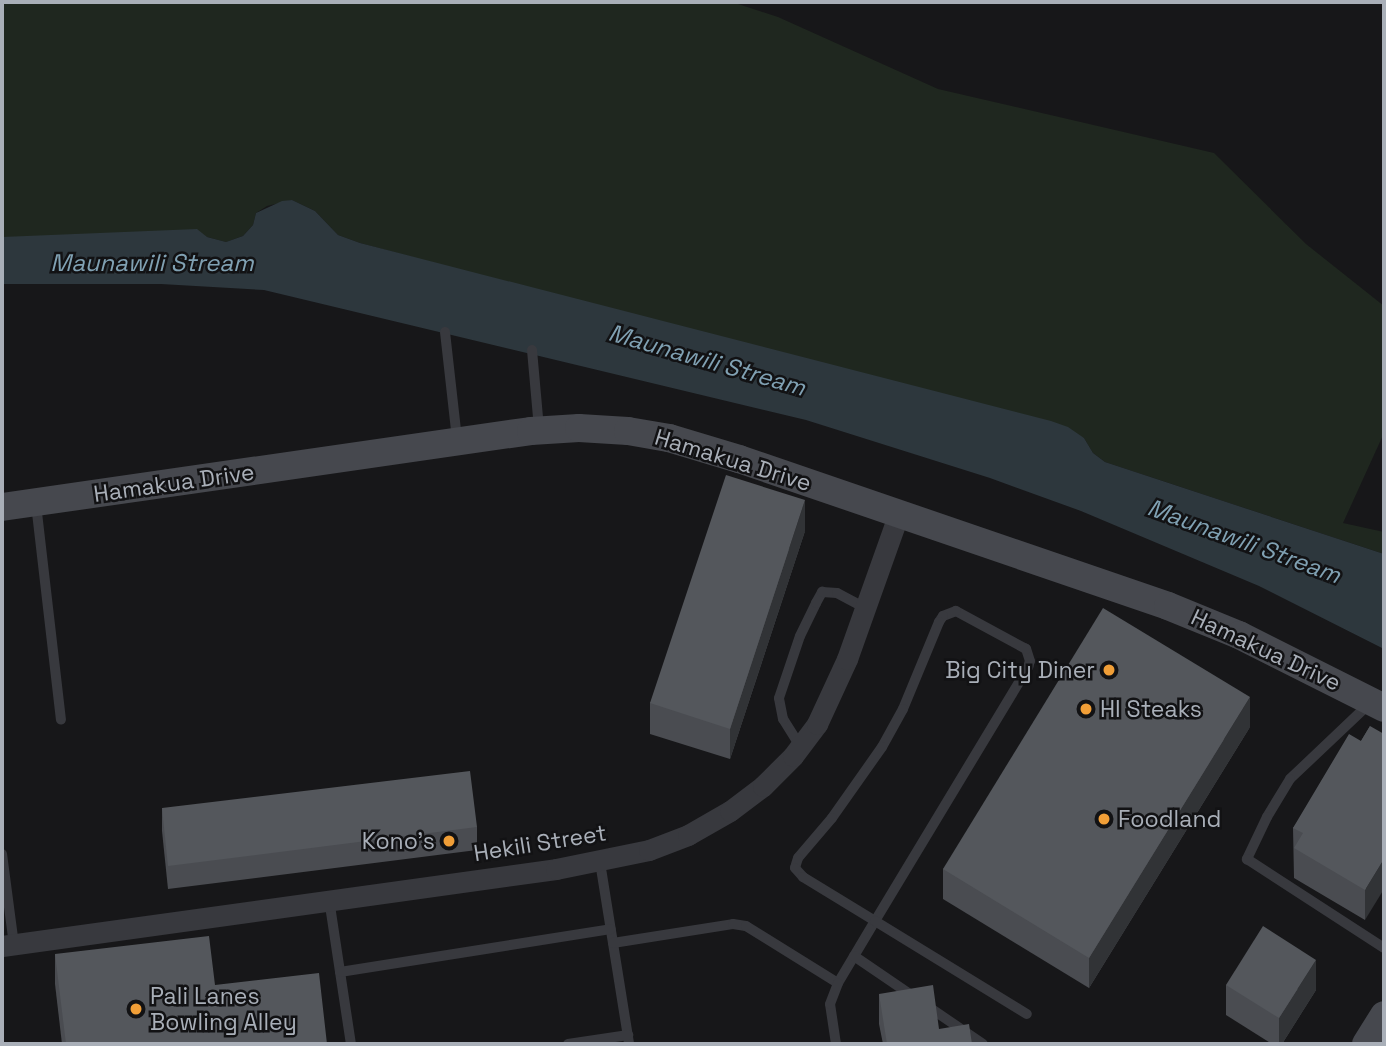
<!DOCTYPE html>
<style>
body{margin:0}
#map{position:relative;width:1386px;height:1046px;overflow:hidden;background:#171719;font-family:"Space Grotesk",sans-serif}
div>[style]{position:absolute}
[style*='--x']{left:calc(var(--x)*1px);top:calc(var(--y)*1px);width:calc(var(--w)*1px);rotate:calc(var(--a)*1deg)}
.green>*{inset:0;background:#1f271f}
.water>*{inset:0;background:#2d373d}
.lane>*{height:10px;margin:-5px;padding:0 5px;transform-origin:5px;border-radius:5px;background:#38393e}
.street>*{height:21px;margin:-10.5px;padding:0 10.5px;transform-origin:10.5px;border-radius:10.5px;background:#38393e}
.secondary>*{height:28px;margin:-14px;padding:0 14px;transform-origin:14px;border-radius:14px;background:#46484e}
.wall>*{inset:0;background:#4a4c51}
.shaded-wall>*{inset:0;background:#313336}
.building>*{inset:0;background:#54575c}
.dots>*{width:19px;height:19px;translate:-50% -50%;box-sizing:border-box;border:4px solid #121214;border-radius:50%}
span{translate:-50% -50%;white-space:nowrap;text-align:center;line-height:1.15;-webkit-text-stroke:5px #121214;paint-order:stroke}
.street-label{font-size:23px;color:#a9afb8}
.poi-label{font-size:23px;color:#a9afb8}
.right{translate:-100% -50%;text-align:right}
.left{translate:0 -50%;text-align:left}
.water-label{font-size:24px;color:#80a1b3;font-style:italic}
.frame{position:absolute;inset:0;border:4px solid #a9afb8;pointer-events:none}
</style>
<div id="map">
<div class="green">
<i style="clip-path:polygon(2px 2px,732px 2px,778px 17px,938px 89px,1214px 153px,1306px 244px,1384px 306px,1384px 433px,1343px 523px,1384px 532px,1384px 554px,1105px 462px,1093px 453px,1084px 438px,360px 243px,338px 235px,315px 211px,292px 200px,267px 206px,256px 213px,253px 225px,243px 236px,226px 242px,207px 237px,2px 237px)"></i>
</div>
<div class="water">
<i style="clip-path:polygon(292px 200px,315px 211px,338px 235px,360px 243px,1051px 421px,1068px 427px,1084px 438px,1093px 453px,1105px 462px,1384px 554px,1384px 649px,1259px 586px,1081px 511px,990px 478px,806px 420px,264px 290px,161px 284px,2px 284px,2px 237px,197px 229px,207px 237px,226px 242px,243px 236px,253px 225px,256px 213px,282px 201px)"></i>
</div>
<div class="lane">
<i style="--x:445;--y:332;--w:108;--a:83.6"></i>
<i style="--x:532;--y:350;--w:78;--a:84.9"></i>
<i style="--x:36;--y:504;--w:217;--a:83.4"></i>
<i style="--x:1370;--y:703;--w:110;--a:136.5"></i>
<i style="--x:1290;--y:779;--w:44;--a:121.2"></i>
<i style="--x:1267;--y:817;--w:47;--a:115.5"></i>
<i style="--x:1247;--y:859;--w:163;--a:33"></i>
<i style="--x:800;--y:746;--w:32;--a:-122"></i>
<i style="--x:783;--y:719;--w:21;--a:-101"></i>
<i style="--x:779;--y:698;--w:65;--a:-71.3"></i>
<i style="--x:800;--y:636;--w:37;--a:-64"></i>
<i style="--x:816;--y:603;--w:13;--a:-61"></i>
<i style="--x:822;--y:592;--w:15;--a:4"></i>
<i style="--x:837;--y:593;--w:32;--a:28"></i>
<i style="--x:2;--y:854;--w:92;--a:82.5"></i>
<i style="--x:600;--y:862;--w:184;--a:80.9"></i>
<i style="--x:329;--y:899;--w:147;--a:81.4"></i>
<i style="--x:613;--y:943;--w:121;--a:-9"></i>
<i style="--x:733;--y:924;--w:13;--a:9"></i>
<i style="--x:746;--y:926;--w:108;--a:31.8"></i>
<i style="--x:838;--y:983;--w:72;--a:-59.2"></i>
<i style="--x:875;--y:921;--w:297;--a:-58.9"></i>
<i style="--x:1028;--y:667;--w:6;--a:-72"></i>
<i style="--x:1030;--y:661;--w:13;--a:-108"></i>
<i style="--x:1026;--y:649;--w:80;--a:-151.5"></i>
<i style="--x:956;--y:611;--w:14;--a:159"></i>
<i style="--x:943;--y:616;--w:7;--a:124"></i>
<i style="--x:939;--y:622;--w:94;--a:112.5"></i>
<i style="--x:903;--y:709;--w:43;--a:118.9"></i>
<i style="--x:882;--y:747;--w:87;--a:125.2"></i>
<i style="--x:832;--y:818;--w:52;--a:130.4"></i>
<i style="--x:798;--y:858;--w:10;--a:107"></i>
<i style="--x:795;--y:868;--w:12;--a:48"></i>
<i style="--x:803;--y:877;--w:84;--a:31.4"></i>
<i style="--x:875;--y:921;--w:178;--a:31.5"></i>
<i style="--x:854;--y:956;--w:156;--a:34.3"></i>
<i style="--x:340;--y:972;--w:274;--a:-9"></i>
<i style="--x:568;--y:1044;--w:61;--a:-8.5"></i>
<i style="--x:836;--y:1044;--w:40;--a:-98.5"></i>
<i style="--x:830;--y:1004;--w:22;--a:-69"></i>
</div>
<div class="street">
<i style="--x:2;--y:946;--w:559;--a:-7.91"></i>
<i style="--x:556;--y:869;--w:95;--a:-11.5"></i>
<i style="--x:649;--y:850;--w:42;--a:-21"></i>
<i style="--x:688;--y:835;--w:48;--a:-29.7"></i>
<i style="--x:730;--y:811;--w:41;--a:-37.1"></i>
<i style="--x:763;--y:786;--w:42;--a:-45"></i>
<i style="--x:793;--y:756;--w:40;--a:-53"></i>
<i style="--x:817;--y:724;--w:72;--a:-65.2"></i>
<i style="--x:847;--y:659;--w:155;--a:-70.4"></i>
</div>
<div class="secondary">
<i style="--x:2;--y:507;--w:534;--a:-8.18"></i>
<i style="--x:531;--y:431;--w:48;--a:-3.6"></i>
<i style="--x:579;--y:428;--w:49;--a:3.5"></i>
<i style="--x:628;--y:431;--w:42;--a:9.7"></i>
<i style="--x:669;--y:438;--w:73;--a:16.7"></i>
<i style="--x:739;--y:459;--w:453;--a:18.9"></i>
<i style="--x:1168;--y:606;--w:77;--a:22.2"></i>
<i style="--x:1239;--y:635;--w:162;--a:26.7"></i>
<i style="--x:1366;--y:1044;--w:34;--a:-58"></i>
</div>
<div class="wall">
<i style="clip-path:polygon(805px 531px,730px 759px,650px 734px,650px 703px)"></i>
<i style="clip-path:polygon(1370px 726px,1365px 920px,1294px 878px,1293px 828px,1361px 741px)"></i>
<i style="clip-path:polygon(1250px 727px,1089px 988px,943px 899px,943px 869px)"></i>
<i style="clip-path:polygon(162px 808px,477px 827px,477px 850px,168px 889px,162px 831px)"></i>
<i style="clip-path:polygon(55px 954px,215px 985px,327px 1044px,62px 1044px,55px 984px)"></i>
<i style="clip-path:polygon(1226px 985px,1316px 990px,1282px 1044px,1272px 1044px,1226px 1015px)"></i>
<i style="clip-path:polygon(879px 994px,939px 1029px,972px 1044px,883px 1044px,879px 1024px)"></i>
</div>
<div class="shaded-wall">
<i style="clip-path:polygon(805px 500px,805px 531px,730px 759px,730px 729px)"></i>
<i style="clip-path:polygon(1250px 697px,1250px 727px,1089px 988px,1089px 958px)"></i>
<i style="clip-path:polygon(1384px 859px,1384px 889px,1365px 920px,1365px 890px)"></i>
<i style="clip-path:polygon(1316px 960px,1316px 990px,1282px 1044px,1279px 1044px,1279px 1018px)"></i>
</div>
<div class="building">
<i style="clip-path:polygon(726px 475px,805px 500px,730px 729px,650px 703px)"></i>
<i style="clip-path:polygon(1103px 608px,1250px 697px,1089px 958px,943px 869px)"></i>
<i style="clip-path:polygon(1370px 726px,1384px 734px,1384px 859px,1365px 890px,1294px 848px,1303px 833px,1293px 828px,1349px 734px,1361px 741px)"></i>
<i style="clip-path:polygon(470px 771px,477px 827px,168px 866px,162px 808px)"></i>
<i style="clip-path:polygon(1263px 926px,1316px 960px,1279px 1018px,1226px 985px)"></i>
<i style="clip-path:polygon(209px 936px,215px 985px,319px 973px,327px 1044px,66px 1044px,55px 954px)"></i>
<i style="clip-path:polygon(933px 985px,939px 1029px,969px 1024px,972px 1044px,887px 1044px,879px 994px)"></i>
</div>
<div class="dots">
<i style="left:1109px;top:670px;background:#f09e37"></i>
<i style="left:1086px;top:709px;background:#f09e37"></i>
<i style="left:1104px;top:819px;background:#f09e37"></i>
<i style="left:449px;top:841px;background:#f09e37"></i>
<i style="left:136px;top:1009px;background:#f09e37"></i>
</div>
<div class="street-label">
<span style="left:733px;top:460px;rotate:17deg">Hamakua Drive</span>
<span style="left:174px;top:483px;rotate:-8deg">Hamakua Drive</span>
<span style="left:1266px;top:650px;rotate:25deg">Hamakua Drive</span>
<span style="left:540px;top:843px;rotate:-9deg">Hekili Street</span>
</div>
<div class="poi-label">
<span class="right" style="left:1095px;top:670px">Big City Diner</span>
<span class="left" style="left:1100px;top:709px">HI Steaks</span>
<span class="left" style="left:1118px;top:819px">Foodland</span>
<span class="right" style="left:435px;top:841px">Kono's</span>
<span class="left" style="left:150px;top:1009px">Pali Lanes<br>Bowling Alley</span>
</div>
<div class="water-label">
<span style="left:152px;top:263px">Maunawili Stream</span>
<span style="left:707px;top:360px;rotate:16deg">Maunawili Stream</span>
<span style="left:1244px;top:541px;rotate:20deg">Maunawili Stream</span>
</div>
<div class="frame"></div>
</div>
